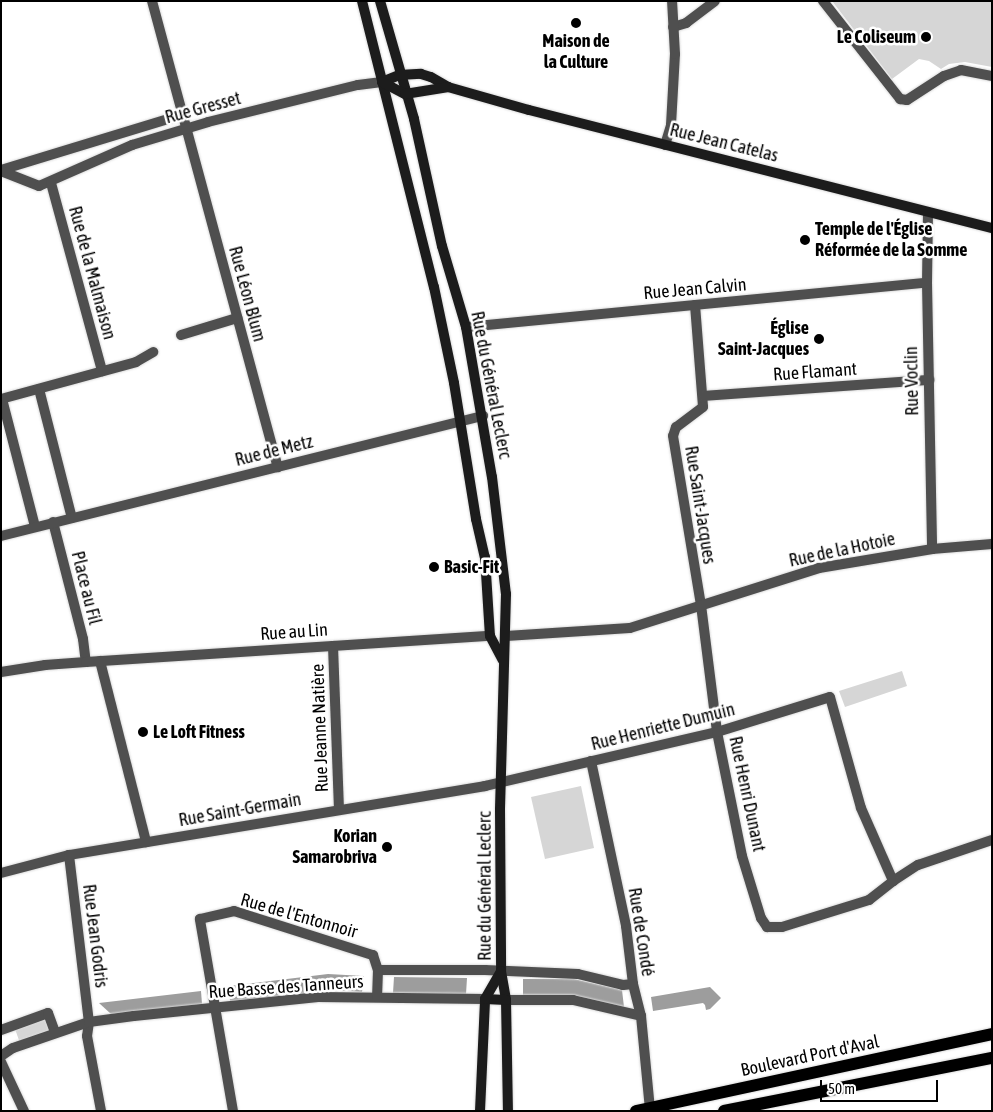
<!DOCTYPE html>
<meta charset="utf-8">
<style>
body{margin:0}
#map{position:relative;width:993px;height:1112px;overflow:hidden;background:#fff;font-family:"Asap Condensed",sans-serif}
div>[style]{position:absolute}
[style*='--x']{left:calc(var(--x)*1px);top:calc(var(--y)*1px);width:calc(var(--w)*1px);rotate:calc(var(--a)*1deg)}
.green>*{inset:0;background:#d6d6d6}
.water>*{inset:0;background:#9d9d9d}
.roads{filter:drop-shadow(0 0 1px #dbdbdb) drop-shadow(0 0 1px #dbdbdb)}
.street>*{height:10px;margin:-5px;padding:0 5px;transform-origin:5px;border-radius:5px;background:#4f4f4f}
.secondary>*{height:10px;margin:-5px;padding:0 5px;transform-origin:5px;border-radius:5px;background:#1c1c1c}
.primary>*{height:12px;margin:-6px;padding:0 6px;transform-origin:6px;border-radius:6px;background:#000}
.dots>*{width:14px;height:14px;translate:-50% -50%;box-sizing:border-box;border:2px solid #fff;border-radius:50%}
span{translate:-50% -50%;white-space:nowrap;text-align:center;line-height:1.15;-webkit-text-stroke:5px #fff;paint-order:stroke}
.poi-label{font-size:18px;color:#000;font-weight:700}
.right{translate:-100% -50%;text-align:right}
.left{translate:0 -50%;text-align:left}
.street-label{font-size:18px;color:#000}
.frame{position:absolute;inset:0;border:2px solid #000;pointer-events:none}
.scale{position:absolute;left:820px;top:1080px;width:118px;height:22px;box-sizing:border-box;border:2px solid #000;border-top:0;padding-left:6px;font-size:15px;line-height:18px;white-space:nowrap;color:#000;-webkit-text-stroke:4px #fff;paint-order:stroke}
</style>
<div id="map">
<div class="green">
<i style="clip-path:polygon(832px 1px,992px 1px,992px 67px,965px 62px,949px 64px,941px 69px,929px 61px,919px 59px,892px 79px)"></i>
<i style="clip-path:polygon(902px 671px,907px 686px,845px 707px,839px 691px)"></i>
<i style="clip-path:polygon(581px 786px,594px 848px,545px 859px,531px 797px)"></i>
<i style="clip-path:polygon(46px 1017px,51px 1030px,20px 1043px,15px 1029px)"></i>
</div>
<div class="water">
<i style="clip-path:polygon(328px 974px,364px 976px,362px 992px,333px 990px,230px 1001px,229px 986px)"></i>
<i style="clip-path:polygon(394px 977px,467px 978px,466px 994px,393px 993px)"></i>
<i style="clip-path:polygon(523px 979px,574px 979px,622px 990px,624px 1007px,573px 995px,523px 995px)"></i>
<i style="clip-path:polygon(710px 987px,721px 998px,710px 1009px,706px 1010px,705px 1005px,703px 1003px,653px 1011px,651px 997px)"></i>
<i style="clip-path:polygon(201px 991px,202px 1004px,111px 1014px,99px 1003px)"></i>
</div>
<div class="roads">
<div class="street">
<i style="--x:152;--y:1;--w:483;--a:74.9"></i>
<i style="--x:823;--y:1;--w:125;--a:51.8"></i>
<i style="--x:900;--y:99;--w:7;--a:8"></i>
<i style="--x:907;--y:100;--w:44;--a:-33"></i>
<i style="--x:944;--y:76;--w:18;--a:-19"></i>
<i style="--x:961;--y:70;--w:32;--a:11"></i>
<i style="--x:673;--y:27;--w:14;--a:-17"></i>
<i style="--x:686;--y:23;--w:36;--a:-37"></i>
<i style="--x:665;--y:145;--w:21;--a:-73"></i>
<i style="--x:671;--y:125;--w:71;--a:-86.8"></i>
<i style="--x:675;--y:54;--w:53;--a:-93.2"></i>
<i style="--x:1;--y:170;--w:191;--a:-17"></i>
<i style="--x:1;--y:171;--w:41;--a:21.5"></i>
<i style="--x:39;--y:186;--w:102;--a:-23.8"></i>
<i style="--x:132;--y:145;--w:79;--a:-16.8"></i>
<i style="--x:208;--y:122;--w:154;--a:-13.9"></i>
<i style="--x:358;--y:85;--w:24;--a:-7"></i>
<i style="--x:51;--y:183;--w:195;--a:74.8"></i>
<i style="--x:928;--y:212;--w:71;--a:90.8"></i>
<i style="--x:927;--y:283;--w:266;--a:88.9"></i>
<i style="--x:695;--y:305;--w:102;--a:85.5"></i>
<i style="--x:703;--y:407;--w:34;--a:143"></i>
<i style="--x:676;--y:427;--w:9;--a:108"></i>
<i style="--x:673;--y:436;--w:171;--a:80.6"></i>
<i style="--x:701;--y:605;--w:128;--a:82.8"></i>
<i style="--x:717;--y:732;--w:126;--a:78.6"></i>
<i style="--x:742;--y:856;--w:65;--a:73"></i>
<i style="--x:761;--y:918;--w:11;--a:56"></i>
<i style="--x:767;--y:927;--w:15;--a:0"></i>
<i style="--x:782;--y:927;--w:91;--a:-17.2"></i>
<i style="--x:869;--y:900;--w:31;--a:-38"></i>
<i style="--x:893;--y:881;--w:30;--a:-33"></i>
<i style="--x:918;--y:865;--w:78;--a:-18.7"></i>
<i style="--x:466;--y:327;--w:463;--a:-5.5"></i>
<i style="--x:181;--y:335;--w:59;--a:-16.9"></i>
<i style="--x:39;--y:389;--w:133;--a:75.7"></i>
<i style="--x:704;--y:396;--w:226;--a:-4.1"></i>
<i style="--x:1;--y:399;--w:140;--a:-15.3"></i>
<i style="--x:136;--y:362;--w:20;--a:-30"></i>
<i style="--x:2;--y:399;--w:132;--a:75.5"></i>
<i style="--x:53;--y:522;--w:121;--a:75.6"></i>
<i style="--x:83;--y:639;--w:23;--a:83"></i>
<i style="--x:1;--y:536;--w:497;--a:-14"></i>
<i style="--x:506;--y:636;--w:124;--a:-3.7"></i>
<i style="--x:630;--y:628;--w:198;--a:-17.6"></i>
<i style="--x:819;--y:568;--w:115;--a:-9.5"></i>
<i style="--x:932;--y:549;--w:60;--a:-4.8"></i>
<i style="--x:333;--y:646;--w:163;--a:87.9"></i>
<i style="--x:100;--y:661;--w:187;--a:75.7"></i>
<i style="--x:1;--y:672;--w:45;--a:-9"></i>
<i style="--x:45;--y:665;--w:41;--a:-4.2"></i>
<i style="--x:86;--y:662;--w:405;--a:-3.7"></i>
<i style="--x:591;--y:761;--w:169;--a:78"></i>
<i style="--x:626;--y:926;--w:58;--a:83.1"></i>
<i style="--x:633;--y:984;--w:33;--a:76"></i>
<i style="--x:641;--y:1016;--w:93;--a:84.5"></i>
<i style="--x:69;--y:855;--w:168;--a:83.2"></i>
<i style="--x:89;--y:1022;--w:14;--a:98"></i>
<i style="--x:87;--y:1036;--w:76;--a:79.4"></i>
<i style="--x:1;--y:873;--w:70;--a:-14.8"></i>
<i style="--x:69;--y:855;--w:422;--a:-9.4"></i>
<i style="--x:485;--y:786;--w:238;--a:-13.1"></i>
<i style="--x:717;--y:732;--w:118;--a:-17.2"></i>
<i style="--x:830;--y:697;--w:115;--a:74.4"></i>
<i style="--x:861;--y:808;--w:80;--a:66.3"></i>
<i style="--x:378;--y:970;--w:107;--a:0"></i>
<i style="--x:485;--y:970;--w:93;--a:2.5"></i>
<i style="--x:578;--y:974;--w:46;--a:13.7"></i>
<i style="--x:623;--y:985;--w:10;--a:-6"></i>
<i style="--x:506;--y:1000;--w:67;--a:0"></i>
<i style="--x:573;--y:1000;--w:70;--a:13.2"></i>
<i style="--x:1;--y:1030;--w:50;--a:-19.9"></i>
<i style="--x:48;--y:1013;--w:20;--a:70"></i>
<i style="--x:1;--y:1056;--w:14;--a:-34"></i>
<i style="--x:13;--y:1048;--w:80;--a:-18.9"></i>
<i style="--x:89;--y:1022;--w:45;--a:-7.6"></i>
<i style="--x:134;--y:1016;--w:185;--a:-5.9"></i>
<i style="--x:318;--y:997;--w:167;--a:0.7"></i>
<i style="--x:1;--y:1062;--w:54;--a:64.9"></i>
<i style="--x:233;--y:1111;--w:195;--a:-99.8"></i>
<i style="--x:200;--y:919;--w:35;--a:-13"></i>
<i style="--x:234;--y:911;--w:146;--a:17.6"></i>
<i style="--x:373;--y:955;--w:16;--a:72"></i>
<i style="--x:378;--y:970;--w:27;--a:92"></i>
</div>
<div class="secondary">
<i style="--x:362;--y:1;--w:295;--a:75.9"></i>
<i style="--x:434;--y:287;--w:98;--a:78.2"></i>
<i style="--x:454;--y:383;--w:138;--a:80.8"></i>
<i style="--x:476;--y:519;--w:39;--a:77"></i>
<i style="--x:485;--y:557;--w:79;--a:86.4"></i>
<i style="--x:490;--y:636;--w:27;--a:62"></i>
<i style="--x:380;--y:1;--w:123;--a:73.9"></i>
<i style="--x:414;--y:119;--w:130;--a:77.6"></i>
<i style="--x:442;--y:246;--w:84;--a:73.5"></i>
<i style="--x:466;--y:327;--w:152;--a:80.2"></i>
<i style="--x:492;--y:477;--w:118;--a:83.2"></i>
<i style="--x:506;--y:594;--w:216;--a:91.6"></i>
<i style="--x:500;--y:810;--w:161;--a:89.6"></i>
<i style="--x:501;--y:971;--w:29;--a:80"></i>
<i style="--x:506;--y:1000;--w:111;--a:89"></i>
<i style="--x:382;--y:82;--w:18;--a:-22"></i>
<i style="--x:399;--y:75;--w:22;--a:-3"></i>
<i style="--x:421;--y:74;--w:10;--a:17"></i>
<i style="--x:431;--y:77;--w:20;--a:30"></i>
<i style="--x:448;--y:87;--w:84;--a:15.9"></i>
<i style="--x:529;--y:110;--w:478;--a:14.3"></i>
<i style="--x:382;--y:82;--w:26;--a:28"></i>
<i style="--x:405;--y:94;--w:44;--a:-9.2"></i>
<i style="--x:485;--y:999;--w:21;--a:3"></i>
<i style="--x:480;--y:1111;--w:112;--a:-87.4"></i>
<i style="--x:485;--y:999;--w:32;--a:-60"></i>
</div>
<div class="primary">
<i style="--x:636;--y:1111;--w:364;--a:-12.2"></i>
<i style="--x:724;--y:1111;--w:273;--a:-11.2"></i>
</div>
</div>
<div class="dots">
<i style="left:576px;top:23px;background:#000"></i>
<i style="left:926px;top:37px;background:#000"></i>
<i style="left:805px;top:240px;background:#000"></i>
<i style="left:819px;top:339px;background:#000"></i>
<i style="left:434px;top:567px;background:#000"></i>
<i style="left:143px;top:732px;background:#000"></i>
<i style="left:387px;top:847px;background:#000"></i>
</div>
<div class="poi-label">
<span class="right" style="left:916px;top:37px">Le Coliseum</span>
<span style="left:576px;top:52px">Maison de<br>la Culture</span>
<span class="left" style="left:815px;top:240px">Temple de l'Église<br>Réformée de la Somme</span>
<span class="right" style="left:809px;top:339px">Église<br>Saint-Jacques</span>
<span class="left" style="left:444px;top:567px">Basic-Fit</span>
<span class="left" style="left:153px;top:732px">Le Loft Fitness</span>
<span class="right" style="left:377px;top:847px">Korian<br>Samarobriva</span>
</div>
<div class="street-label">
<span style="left:203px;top:108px;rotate:-15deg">Rue Gresset</span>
<span style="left:724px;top:143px;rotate:14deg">Rue Jean Catelas</span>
<span style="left:92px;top:273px;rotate:75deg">Rue de la Malmaison</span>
<span style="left:695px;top:289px;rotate:-5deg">Rue Jean Calvin</span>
<span style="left:247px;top:294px;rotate:75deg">Rue Léon Blum</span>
<span style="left:815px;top:372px;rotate:-4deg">Rue Flamant</span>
<span style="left:912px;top:381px;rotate:-91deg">Rue Voclin</span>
<span style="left:491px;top:385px;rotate:79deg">Rue du Général Leclerc</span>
<span style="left:274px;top:451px;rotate:-14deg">Rue de Metz</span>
<span style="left:700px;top:505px;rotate:81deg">Rue Saint-Jacques</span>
<span style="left:842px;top:550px;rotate:-12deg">Rue de la Hotoie</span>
<span style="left:86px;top:588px;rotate:76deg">Place au Fil</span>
<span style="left:294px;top:632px;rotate:-4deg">Rue au Lin</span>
<span style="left:663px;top:727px;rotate:-14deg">Rue Henriette Dumuin</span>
<span style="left:320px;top:728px;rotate:-92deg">Rue Jeanne Natière</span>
<span style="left:747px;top:794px;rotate:78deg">Rue Henri Dunant</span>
<span style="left:240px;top:810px;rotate:-10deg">Rue Saint-Germain</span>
<span style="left:485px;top:886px;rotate:-90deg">Rue du Général Leclerc</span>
<span style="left:299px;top:916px;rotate:16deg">Rue de l'Entonnoir</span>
<span style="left:641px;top:932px;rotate:81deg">Rue de Condé</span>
<span style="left:95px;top:936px;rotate:83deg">Rue Jean Godris</span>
<span style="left:286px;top:987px;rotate:-4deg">Rue Basse des Tanneurs</span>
<span style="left:810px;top:1056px;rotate:-12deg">Boulevard Port d'Aval</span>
</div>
<div class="frame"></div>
<div class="scale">50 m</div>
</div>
